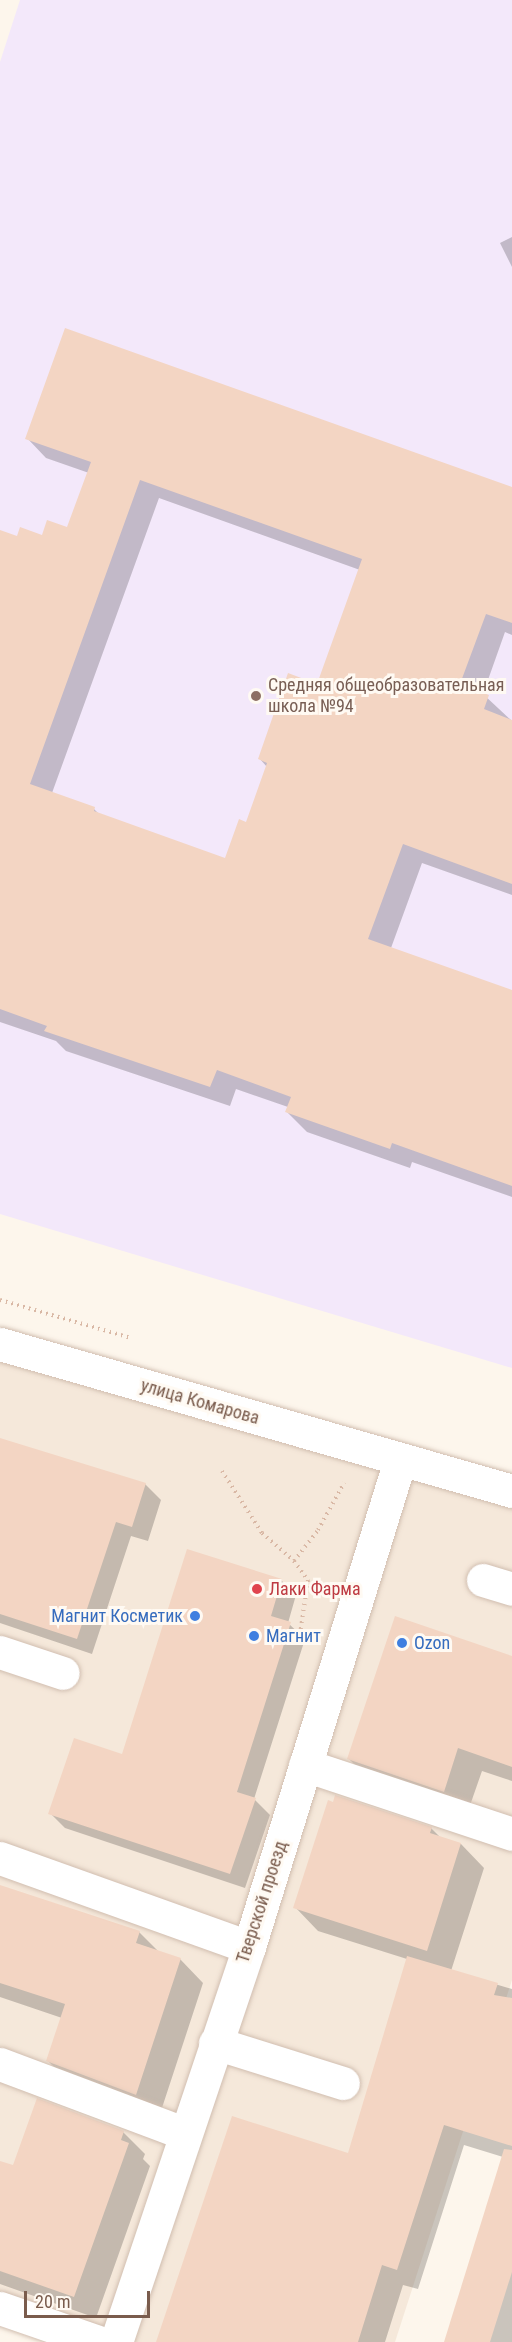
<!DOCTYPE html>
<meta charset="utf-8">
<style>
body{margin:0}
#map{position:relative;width:512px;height:2342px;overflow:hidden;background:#fdf6ec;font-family:"Roboto Condensed",sans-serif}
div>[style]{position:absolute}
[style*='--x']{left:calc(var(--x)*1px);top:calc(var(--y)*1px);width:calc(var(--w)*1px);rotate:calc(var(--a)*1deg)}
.residential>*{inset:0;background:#f5e8da}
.education>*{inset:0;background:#f3e8fa}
.shadow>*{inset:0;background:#0003}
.building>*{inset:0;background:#f3d5c3}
.path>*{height:4px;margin-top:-2px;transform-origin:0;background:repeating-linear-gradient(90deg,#d9b8a5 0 1.5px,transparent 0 6px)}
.roads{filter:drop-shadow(0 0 2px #d1beb0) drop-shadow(0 0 2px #d1beb0)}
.minor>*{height:33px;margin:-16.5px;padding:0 16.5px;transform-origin:16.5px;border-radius:16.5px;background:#fff}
.dots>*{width:16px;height:16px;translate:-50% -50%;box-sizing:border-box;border:3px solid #fffaf3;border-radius:50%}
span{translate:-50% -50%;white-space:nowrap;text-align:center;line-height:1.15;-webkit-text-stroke:6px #fffaf3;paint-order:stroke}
.education-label{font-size:18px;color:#785e54}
.left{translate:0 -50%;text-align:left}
.street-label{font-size:18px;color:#7a5c4d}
.health-label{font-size:18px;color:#be3a42}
.shop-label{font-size:18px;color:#366cbe}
.right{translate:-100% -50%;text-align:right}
.scale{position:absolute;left:24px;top:2291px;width:126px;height:27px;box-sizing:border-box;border:3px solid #7a5c4d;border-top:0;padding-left:8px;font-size:18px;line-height:21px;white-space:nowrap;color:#7a5c4d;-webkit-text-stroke:4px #fffaf3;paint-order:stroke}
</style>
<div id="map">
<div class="residential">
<i style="clip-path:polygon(0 1359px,512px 1507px,512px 1980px,395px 2342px,81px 2342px,0 2315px)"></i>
</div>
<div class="education">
<i style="clip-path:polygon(20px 0,512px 0,512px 1368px,0 1214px,0 62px)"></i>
</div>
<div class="shadow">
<i style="clip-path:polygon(512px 237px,512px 267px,500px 243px)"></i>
<i style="clip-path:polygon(evenodd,27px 438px,512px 489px,512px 635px,505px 632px,483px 694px,512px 721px,512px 895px,422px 863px,391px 948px,512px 992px,512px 1197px,412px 1162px,410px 1168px,307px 1132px,287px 1112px,288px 1107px,236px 1089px,230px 1106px,66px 1051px,56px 1041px,0 1022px,0 531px,18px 538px,43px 537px,68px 529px,89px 473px,46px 458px,27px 438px,159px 498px,360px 570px,318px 686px,260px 759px,267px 767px,247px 824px,226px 860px,101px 816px,94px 809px,52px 793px,159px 498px)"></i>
<i style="clip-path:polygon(0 1439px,145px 1484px,161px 1500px,148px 1541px,131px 1536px,92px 1654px,0 1623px)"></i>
<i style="clip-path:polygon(281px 1580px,296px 1595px,288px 1623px,305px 1639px,254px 1799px,270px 1815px,245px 1888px,65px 1828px,50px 1813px,123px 1755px)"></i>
<i style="clip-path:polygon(512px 1658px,512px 1781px,482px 1771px,467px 1814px,372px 1782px,349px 1759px)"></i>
<i style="clip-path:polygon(431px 1828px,441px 1838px,461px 1844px,484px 1868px,451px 1971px,512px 1989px,512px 2342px,445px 2342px,503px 2157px,464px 2145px,418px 2289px,403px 2285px,385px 2342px,158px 2342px,349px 2155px,407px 1959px,318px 1931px,295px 1907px)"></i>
<i style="clip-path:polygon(0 1886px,139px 1932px,160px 1953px,180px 1959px,203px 1983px,159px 2117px,71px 2084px,48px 2061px,62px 2018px,0 1997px)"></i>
<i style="clip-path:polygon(123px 2132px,145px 2154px,143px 2159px,150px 2166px,96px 2318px,0 2284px,0 2162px,14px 2167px)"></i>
</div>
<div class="building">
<i style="clip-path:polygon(evenodd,65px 328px,512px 487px,512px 623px,486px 614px,460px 684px,489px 695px,484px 709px,512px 720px,512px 884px,403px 844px,368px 939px,512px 990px,512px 1186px,392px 1143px,390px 1149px,285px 1112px,291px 1097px,217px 1070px,210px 1087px,44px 1031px,47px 1026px,0 1009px,0 530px,17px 536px,20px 527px,42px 535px,47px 520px,67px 527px,91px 462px,25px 439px,65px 328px,140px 480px,362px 559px,317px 684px,288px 673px,258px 759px,267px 763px,246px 822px,239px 819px,225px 858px,94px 811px,95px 807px,30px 784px,140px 480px)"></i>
<i style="clip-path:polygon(0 1438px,146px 1483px,132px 1527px,116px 1522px,77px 1639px,0 1614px)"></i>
<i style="clip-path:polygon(187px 1549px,282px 1579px,271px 1616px,291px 1622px,237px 1792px,256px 1798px,230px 1874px,48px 1814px,74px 1738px,122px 1754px)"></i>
<i style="clip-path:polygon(395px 1616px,512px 1656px,512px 1767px,458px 1748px,444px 1792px,347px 1759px)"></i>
<i style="clip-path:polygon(335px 1795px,432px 1827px,430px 1833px,461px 1843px,427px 1951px,293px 1908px,328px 1800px,333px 1802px)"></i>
<i style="clip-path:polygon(0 1885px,140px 1931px,136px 1943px,181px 1958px,136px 2095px,46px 2061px,65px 2004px,0 1983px)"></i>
<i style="clip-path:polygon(407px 1956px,498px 1983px,494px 1995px,512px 1998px,512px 2146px,444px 2125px,397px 2270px,382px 2265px,358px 2342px,156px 2342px,232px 2116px,348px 2153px)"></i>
<i style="clip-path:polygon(37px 2098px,124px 2131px,121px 2140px,129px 2143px,74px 2297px,0 2271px,0 2161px,13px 2165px)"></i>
<i style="clip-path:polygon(504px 2149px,512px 2150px,512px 2272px,490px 2342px,444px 2342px)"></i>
</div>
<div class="path">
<i style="--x:0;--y:1300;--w:136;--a:16.2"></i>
<i style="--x:222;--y:1471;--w:74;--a:57.2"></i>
<i style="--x:262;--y:1533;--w:43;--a:41.2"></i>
<i style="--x:294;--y:1561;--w:24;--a:54"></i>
<i style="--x:308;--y:1580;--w:55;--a:98.4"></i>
<i style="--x:300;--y:1634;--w:6;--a:59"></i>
<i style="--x:294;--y:1561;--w:39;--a:-52"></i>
<i style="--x:318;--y:1530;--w:54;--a:-61"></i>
</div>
<div class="roads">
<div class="minor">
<i style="--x:0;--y:1344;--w:533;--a:16.02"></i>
<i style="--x:483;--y:1580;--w:30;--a:17"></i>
<i style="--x:0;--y:1652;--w:66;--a:18.4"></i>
<i style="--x:305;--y:1765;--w:218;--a:18.4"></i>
<i style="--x:0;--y:1858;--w:264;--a:19.7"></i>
<i style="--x:215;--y:2043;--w:134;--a:17.4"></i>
<i style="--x:0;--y:2064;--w:197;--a:20.6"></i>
<i style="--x:0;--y:2308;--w:104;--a:19.1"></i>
<i style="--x:116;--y:2342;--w:417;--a:-71.4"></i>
<i style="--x:249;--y:1947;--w:510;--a:-72.77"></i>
</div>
</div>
<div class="dots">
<i style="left:256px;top:696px;background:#8d6e63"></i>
<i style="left:257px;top:1589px;background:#e0444e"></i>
<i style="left:195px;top:1616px;background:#3f7fe0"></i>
<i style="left:254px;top:1636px;background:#3f7fe0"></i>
<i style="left:402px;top:1643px;background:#3f7fe0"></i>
</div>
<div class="education-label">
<span class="left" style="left:268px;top:696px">Средняя общеобразовательная<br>школа №94</span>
</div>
<div class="street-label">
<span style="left:200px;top:1402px;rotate:16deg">улица Комарова</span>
<span style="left:262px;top:1902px;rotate:-72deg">Тверской проезд</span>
</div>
<div class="health-label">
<span class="left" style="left:269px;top:1589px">Лаки Фарма</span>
</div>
<div class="shop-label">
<span class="right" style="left:183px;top:1616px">Магнит Косметик</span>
<span class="left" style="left:266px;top:1636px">Магнит</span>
<span class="left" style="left:414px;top:1643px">Ozon</span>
</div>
<div class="scale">20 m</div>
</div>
